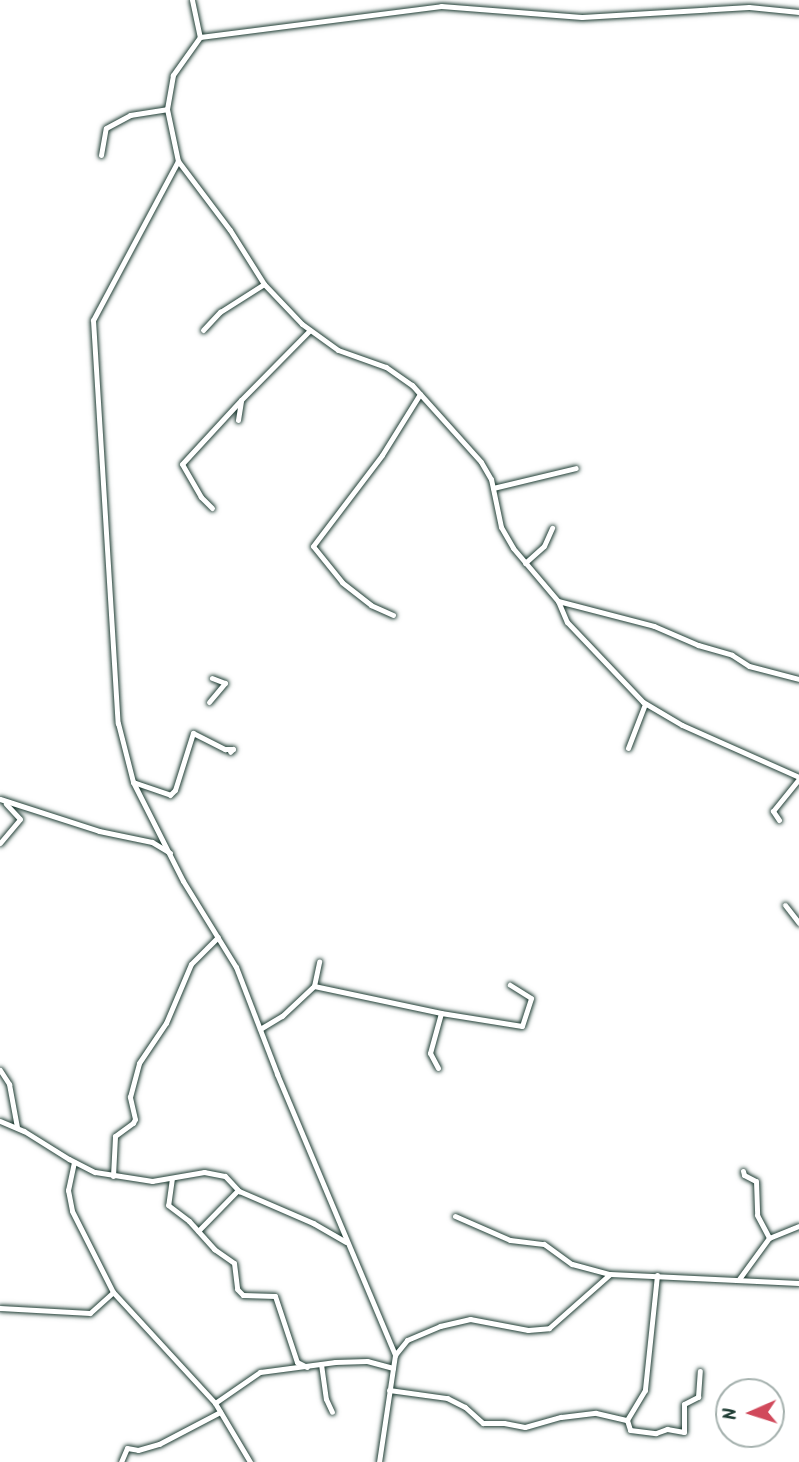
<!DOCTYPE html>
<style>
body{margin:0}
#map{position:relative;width:799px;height:1462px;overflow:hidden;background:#fff;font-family:Kalam,sans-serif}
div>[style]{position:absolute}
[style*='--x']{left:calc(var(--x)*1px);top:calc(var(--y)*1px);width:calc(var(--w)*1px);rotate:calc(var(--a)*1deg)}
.roads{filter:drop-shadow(0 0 2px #1f3d34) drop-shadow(0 0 2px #1f3d34)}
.minor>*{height:5px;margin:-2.5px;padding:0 2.5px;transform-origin:2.5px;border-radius:2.5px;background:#fff}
span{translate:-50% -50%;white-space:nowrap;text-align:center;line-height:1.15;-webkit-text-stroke:5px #fff;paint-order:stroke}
.north{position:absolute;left:715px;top:1378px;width:70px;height:70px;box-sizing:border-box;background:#fff;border:2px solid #a5b1ae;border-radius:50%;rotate:267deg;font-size:19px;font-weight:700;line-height:28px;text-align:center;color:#1f3d34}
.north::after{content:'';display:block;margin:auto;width:24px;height:32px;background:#d1495b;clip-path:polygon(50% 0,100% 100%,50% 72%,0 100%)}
</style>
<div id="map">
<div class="roads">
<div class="minor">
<i style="--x:192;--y:0;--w:38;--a:78"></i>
<i style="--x:200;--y:37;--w:47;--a:125.4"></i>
<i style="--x:173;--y:75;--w:35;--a:100"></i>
<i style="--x:167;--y:109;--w:53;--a:78.1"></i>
<i style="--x:178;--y:161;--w:180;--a:118.1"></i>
<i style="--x:93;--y:320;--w:404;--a:86.5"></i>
<i style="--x:118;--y:723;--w:61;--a:75.7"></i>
<i style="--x:133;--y:782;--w:111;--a:63.2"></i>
<i style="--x:183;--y:881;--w:101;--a:58.4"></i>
<i style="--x:236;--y:967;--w:115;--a:69"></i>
<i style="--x:277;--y:1074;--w:305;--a:67.2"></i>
<i style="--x:395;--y:1355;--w:108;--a:98.5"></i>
<i style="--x:200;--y:37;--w:243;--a:-7.3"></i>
<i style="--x:441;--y:6;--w:141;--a:4.5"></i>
<i style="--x:582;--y:17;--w:167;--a:-3.4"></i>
<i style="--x:749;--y:7;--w:50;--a:5.7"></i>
<i style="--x:101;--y:155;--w:27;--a:-80"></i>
<i style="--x:106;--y:128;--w:27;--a:-28"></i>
<i style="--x:130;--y:115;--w:37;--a:-9"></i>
<i style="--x:178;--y:161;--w:86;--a:53"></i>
<i style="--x:230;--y:230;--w:64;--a:57.8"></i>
<i style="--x:264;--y:284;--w:55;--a:46.5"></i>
<i style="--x:302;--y:324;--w:44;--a:35.8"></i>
<i style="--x:338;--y:350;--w:51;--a:19.5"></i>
<i style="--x:386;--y:367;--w:32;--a:35"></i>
<i style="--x:412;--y:385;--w:103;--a:48.1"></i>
<i style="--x:481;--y:462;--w:20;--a:60"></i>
<i style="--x:491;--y:479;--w:49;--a:78.2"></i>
<i style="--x:501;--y:527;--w:24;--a:60"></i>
<i style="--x:513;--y:548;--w:70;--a:49.7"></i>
<i style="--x:558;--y:601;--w:23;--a:67"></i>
<i style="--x:567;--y:622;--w:110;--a:46.5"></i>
<i style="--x:643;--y:702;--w:45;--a:30.5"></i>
<i style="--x:682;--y:725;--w:128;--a:24"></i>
<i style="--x:203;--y:330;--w:25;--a:-47"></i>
<i style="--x:220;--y:312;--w:52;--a:-32.5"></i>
<i style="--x:238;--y:420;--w:20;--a:-81"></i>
<i style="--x:241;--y:400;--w:98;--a:-45.4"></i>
<i style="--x:493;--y:488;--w:85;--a:-13.5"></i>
<i style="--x:212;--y:508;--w:16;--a:-135"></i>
<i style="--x:201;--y:497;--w:38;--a:-120"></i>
<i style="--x:182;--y:464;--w:87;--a:-47.3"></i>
<i style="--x:525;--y:563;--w:25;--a:-42"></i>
<i style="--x:544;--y:546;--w:20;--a:-66"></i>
<i style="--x:558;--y:601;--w:99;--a:14.6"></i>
<i style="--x:654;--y:626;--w:48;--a:23.4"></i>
<i style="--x:698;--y:645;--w:35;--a:16"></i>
<i style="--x:732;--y:655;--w:20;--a:33"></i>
<i style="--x:749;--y:666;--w:52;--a:14.6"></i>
<i style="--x:393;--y:615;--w:24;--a:-156"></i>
<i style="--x:371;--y:605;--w:37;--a:-142"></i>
<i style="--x:342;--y:582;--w:46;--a:-128.9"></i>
<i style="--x:313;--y:546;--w:114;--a:-52.8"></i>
<i style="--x:382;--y:455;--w:72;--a:-58.1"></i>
<i style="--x:209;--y:702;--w:25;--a:-50"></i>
<i style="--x:225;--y:683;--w:14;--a:-159"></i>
<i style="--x:628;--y:748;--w:47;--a:-68.9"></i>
<i style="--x:133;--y:782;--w:39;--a:19"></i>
<i style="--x:170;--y:795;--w:7;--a:-45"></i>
<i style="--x:175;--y:790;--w:60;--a:-72.5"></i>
<i style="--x:193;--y:733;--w:36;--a:27"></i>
<i style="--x:225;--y:749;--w:8;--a:0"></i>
<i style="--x:233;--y:749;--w:4;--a:135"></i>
<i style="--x:0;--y:799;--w:104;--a:17.9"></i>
<i style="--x:99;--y:831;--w:54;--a:11.7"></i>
<i style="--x:152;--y:842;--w:21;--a:31"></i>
<i style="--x:779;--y:820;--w:11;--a:-124"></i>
<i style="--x:773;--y:811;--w:41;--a:-50.9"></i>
<i style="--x:0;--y:843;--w:31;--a:-50"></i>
<i style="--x:20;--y:819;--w:21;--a:-133"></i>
<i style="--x:785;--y:905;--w:23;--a:52"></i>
<i style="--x:314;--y:986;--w:130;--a:12"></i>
<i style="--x:441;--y:1013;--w:82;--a:9.1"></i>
<i style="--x:522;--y:1026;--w:29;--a:-72"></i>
<i style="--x:531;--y:998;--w:25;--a:-148"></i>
<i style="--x:260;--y:1029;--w:26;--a:-31"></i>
<i style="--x:282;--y:1016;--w:44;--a:-43.2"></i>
<i style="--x:314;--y:986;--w:25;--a:-78"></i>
<i style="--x:438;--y:1068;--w:17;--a:-118"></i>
<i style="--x:430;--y:1053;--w:41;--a:-74.6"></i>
<i style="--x:0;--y:1070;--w:17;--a:57"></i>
<i style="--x:9;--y:1084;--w:44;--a:79.5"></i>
<i style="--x:0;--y:1121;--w:26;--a:23"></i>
<i style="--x:24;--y:1131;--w:53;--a:31.9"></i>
<i style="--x:69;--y:1159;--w:29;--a:27"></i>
<i style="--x:95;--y:1172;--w:58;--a:9"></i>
<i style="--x:152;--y:1181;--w:53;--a:-9.8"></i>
<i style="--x:204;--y:1172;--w:21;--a:11"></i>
<i style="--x:225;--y:1176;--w:21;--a:47"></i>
<i style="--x:239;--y:1191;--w:81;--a:23.4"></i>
<i style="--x:313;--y:1223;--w:38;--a:30"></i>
<i style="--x:74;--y:1162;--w:29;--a:102"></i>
<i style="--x:68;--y:1190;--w:21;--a:79"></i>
<i style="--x:72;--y:1211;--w:91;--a:63.2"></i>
<i style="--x:113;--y:1292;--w:151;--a:47.4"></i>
<i style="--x:215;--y:1403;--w:69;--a:59.3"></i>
<i style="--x:743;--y:1171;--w:4;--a:76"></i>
<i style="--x:744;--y:1175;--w:13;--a:27"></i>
<i style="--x:756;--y:1181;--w:34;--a:88"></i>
<i style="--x:757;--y:1215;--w:26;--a:62"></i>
<i style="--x:113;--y:1176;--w:40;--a:-87.1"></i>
<i style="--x:115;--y:1136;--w:22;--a:-36"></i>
<i style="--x:133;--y:1123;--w:4;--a:-63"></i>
<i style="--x:135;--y:1119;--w:23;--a:-103"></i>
<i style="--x:130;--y:1097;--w:35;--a:-75"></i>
<i style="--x:139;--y:1063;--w:48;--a:-56"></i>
<i style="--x:166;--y:1023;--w:64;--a:-67"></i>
<i style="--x:191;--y:964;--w:38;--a:-45"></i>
<i style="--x:172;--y:1178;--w:27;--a:98"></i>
<i style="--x:168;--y:1205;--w:26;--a:37"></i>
<i style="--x:189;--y:1221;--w:38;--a:48"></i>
<i style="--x:214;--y:1249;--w:24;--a:35"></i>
<i style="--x:234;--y:1263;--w:26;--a:83"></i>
<i style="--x:237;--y:1289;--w:8;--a:45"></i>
<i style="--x:243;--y:1295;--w:32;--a:2"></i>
<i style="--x:275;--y:1296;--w:70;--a:71.6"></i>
<i style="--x:297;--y:1362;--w:11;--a:27"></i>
<i style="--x:455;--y:1216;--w:60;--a:23.6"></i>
<i style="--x:510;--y:1240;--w:34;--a:7"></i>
<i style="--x:544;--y:1244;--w:34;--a:36"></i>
<i style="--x:572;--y:1264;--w:39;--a:15"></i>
<i style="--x:610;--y:1274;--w:189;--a:2.7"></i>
<i style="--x:198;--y:1231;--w:57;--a:-45.7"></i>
<i style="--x:657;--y:1275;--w:116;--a:96"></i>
<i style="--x:645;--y:1390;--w:35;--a:121"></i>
<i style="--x:627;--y:1420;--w:10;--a:73"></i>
<i style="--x:630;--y:1430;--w:26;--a:7"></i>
<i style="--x:656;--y:1433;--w:12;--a:-20"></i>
<i style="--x:667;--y:1429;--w:17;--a:10"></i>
<i style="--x:684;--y:1432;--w:28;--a:-90"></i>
<i style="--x:684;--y:1404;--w:16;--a:-27"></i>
<i style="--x:698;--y:1397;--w:26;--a:-86"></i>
<i style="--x:739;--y:1279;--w:51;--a:-53.8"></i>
<i style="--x:769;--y:1238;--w:32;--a:-22"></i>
<i style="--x:0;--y:1308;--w:90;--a:3.2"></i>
<i style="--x:90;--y:1313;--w:31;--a:-42"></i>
<i style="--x:395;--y:1355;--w:19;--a:-51"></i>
<i style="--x:407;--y:1340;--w:36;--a:-23"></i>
<i style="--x:440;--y:1326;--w:31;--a:-13"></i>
<i style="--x:470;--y:1319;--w:59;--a:10.7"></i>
<i style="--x:528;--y:1330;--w:21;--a:-5"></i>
<i style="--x:549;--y:1328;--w:81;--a:-41.5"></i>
<i style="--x:321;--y:1364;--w:35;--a:82"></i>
<i style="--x:326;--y:1399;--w:14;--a:65"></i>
<i style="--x:389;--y:1390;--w:59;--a:7.9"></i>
<i style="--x:447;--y:1398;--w:20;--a:27"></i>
<i style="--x:465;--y:1407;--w:24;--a:42"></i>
<i style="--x:483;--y:1423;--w:21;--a:0"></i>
<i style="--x:504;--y:1423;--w:21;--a:11"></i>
<i style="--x:525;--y:1427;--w:37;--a:-16"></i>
<i style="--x:561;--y:1417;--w:35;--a:-7"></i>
<i style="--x:596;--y:1413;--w:32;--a:13"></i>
<i style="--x:215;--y:1403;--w:55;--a:-34.6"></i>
<i style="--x:260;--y:1372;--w:76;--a:-7.6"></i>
<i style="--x:335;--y:1362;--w:32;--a:-2"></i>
<i style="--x:367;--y:1361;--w:27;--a:15"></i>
<i style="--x:121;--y:1462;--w:15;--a:-67"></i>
<i style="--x:127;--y:1448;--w:11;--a:10"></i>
<i style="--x:138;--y:1450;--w:22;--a:-16"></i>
<i style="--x:159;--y:1444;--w:69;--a:-27.7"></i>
</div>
</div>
<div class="north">N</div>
</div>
